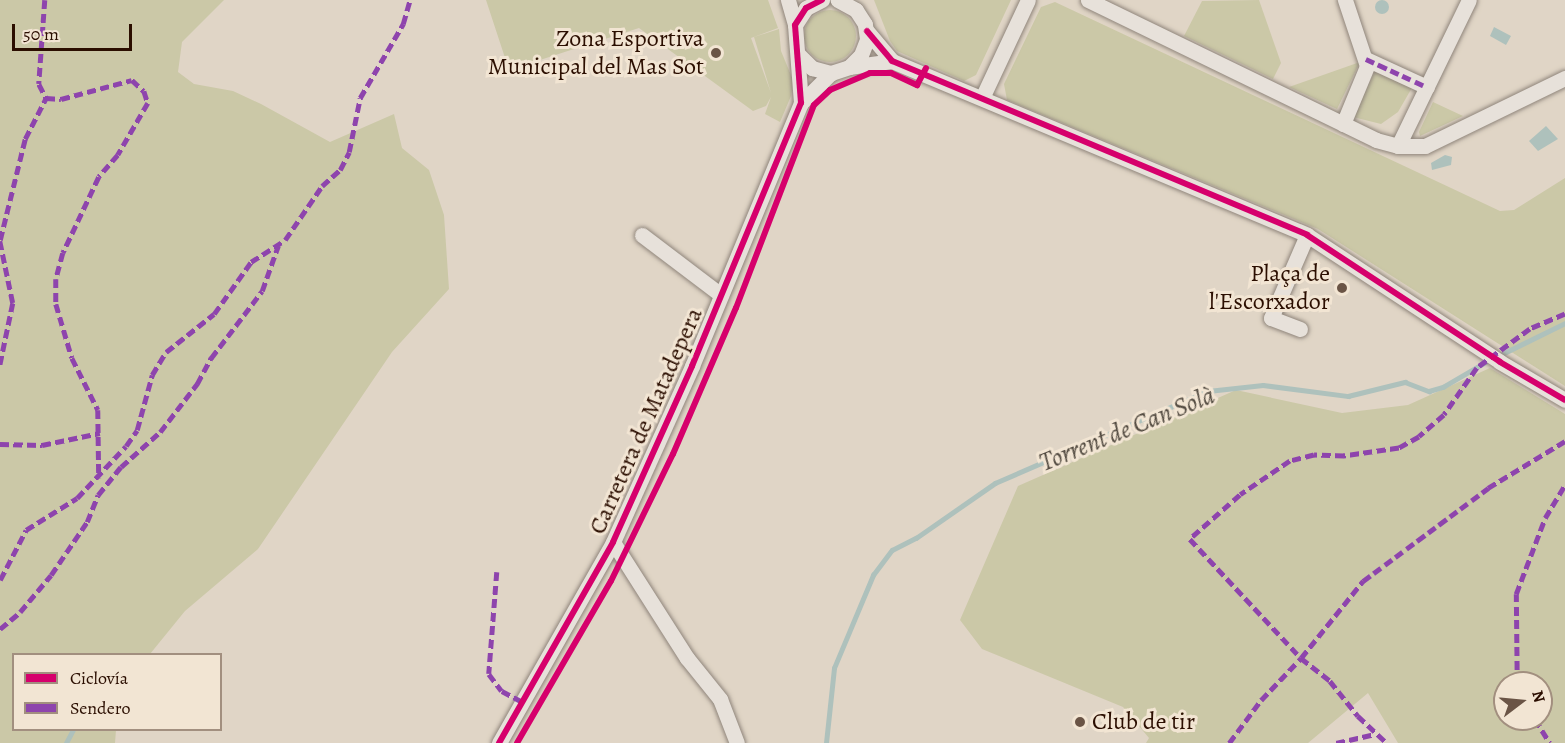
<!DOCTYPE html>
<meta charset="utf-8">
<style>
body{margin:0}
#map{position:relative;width:1565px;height:743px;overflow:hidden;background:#e0d5c6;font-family:Alegreya,serif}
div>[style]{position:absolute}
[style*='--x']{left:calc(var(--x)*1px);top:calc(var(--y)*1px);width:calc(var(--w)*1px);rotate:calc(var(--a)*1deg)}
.green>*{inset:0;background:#cbc8a7}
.round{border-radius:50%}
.water>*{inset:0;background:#aec1bc}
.stream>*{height:4.5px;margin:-2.25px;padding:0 2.25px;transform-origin:2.25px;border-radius:2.25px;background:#aec1bc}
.roads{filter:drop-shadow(0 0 2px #8f857b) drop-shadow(0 0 2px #8f857b)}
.minor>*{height:15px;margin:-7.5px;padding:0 7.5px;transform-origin:7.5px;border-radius:7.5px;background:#e7e1da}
.quiet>*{height:4.5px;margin-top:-2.25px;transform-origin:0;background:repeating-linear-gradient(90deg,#8e44ad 0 9px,transparent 0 13.5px)}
.cycleway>*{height:6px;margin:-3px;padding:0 3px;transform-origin:3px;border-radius:3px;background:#d6006c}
.dots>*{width:16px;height:16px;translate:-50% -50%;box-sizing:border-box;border:3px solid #f2e5d3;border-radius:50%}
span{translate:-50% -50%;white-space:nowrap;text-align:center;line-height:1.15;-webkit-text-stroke:6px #f2e5d3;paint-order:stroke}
.poi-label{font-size:24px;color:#2b0e00}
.right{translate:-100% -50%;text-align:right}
.left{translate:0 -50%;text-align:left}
.street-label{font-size:24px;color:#2b0e00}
.water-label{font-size:26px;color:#524a40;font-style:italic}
.legend{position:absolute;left:12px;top:653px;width:210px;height:78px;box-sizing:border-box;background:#f2e5d3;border:2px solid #a28f7f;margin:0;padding:8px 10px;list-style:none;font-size:18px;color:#2b0e00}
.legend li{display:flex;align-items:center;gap:12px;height:30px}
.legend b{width:30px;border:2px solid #a28f7f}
.north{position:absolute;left:1493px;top:671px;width:60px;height:60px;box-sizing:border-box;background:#f2e5d3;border:2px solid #a28f7f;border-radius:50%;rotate:74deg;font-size:16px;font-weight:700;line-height:24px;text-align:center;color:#2b0e00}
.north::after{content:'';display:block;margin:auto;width:21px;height:27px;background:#6a5445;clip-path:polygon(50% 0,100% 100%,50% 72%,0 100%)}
.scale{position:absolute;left:12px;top:24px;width:120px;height:27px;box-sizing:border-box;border:3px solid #2b0e00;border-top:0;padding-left:8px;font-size:18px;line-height:21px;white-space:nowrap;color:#2b0e00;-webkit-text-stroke:4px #f2e5d3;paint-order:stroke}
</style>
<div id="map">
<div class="green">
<i style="clip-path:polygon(0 0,224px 0,182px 42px,178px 72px,194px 84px,233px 91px,261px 104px,330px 142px,394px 114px,402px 148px,429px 170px,444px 215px,449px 289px,392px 352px,258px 549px,185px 611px,150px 654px,14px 654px,14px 730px,116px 730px,115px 743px,0 743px)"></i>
<i style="clip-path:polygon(486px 0,768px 0,778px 28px,751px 38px,771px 93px,754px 37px,779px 29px,781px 51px,793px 80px,791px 96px,780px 122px,765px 114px,771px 97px,766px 106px,753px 111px,639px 28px,509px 70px)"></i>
<i style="clip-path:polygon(874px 0,1011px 0,976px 75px,964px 81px,897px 51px,890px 41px)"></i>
<i style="clip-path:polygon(1259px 0,1281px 63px,1273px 79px,1184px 36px,1202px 1px)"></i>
<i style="clip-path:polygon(1055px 2px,1500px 211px,1514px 210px,1565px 178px,1565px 386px,1318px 229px,1007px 100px,1004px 84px,1041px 7px)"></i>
<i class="round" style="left:804px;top:10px;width:52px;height:52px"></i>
<i style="clip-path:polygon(1360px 62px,1337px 109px,1289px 87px)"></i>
<i style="clip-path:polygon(1376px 69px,1417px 79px,1398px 112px,1381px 124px,1353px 117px)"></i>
<i style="clip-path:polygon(1433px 102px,1463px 116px,1420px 136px,1419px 132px)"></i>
<i style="clip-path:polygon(evenodd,1490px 368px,1565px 414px,1565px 743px,1398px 743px,1368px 693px,1308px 743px,1146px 743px,1149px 738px,1123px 707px,982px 649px,960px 620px,1018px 486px,1236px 390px,1342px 413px,1408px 405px,1490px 368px,1505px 683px,1541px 683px,1541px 719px,1505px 719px,1505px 683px)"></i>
</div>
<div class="water">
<i class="round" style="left:1375px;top:0;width:14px;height:14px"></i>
<i style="clip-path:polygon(1494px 27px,1511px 36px,1506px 45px,1490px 36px)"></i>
<i style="clip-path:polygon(1546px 126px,1558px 139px,1538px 151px,1529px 141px)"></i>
<i style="clip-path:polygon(1445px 155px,1452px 157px,1451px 165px,1432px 170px,1431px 163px)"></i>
</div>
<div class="stream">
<i style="--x:1498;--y:356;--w:75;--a:-26.2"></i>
<i style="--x:66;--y:743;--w:15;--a:-62"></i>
<i style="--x:826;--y:743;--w:75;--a:-83.9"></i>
<i style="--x:834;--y:668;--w:101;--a:-67.2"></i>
<i style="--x:873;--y:575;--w:31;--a:-53"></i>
<i style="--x:892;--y:550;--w:27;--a:-27"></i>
<i style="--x:916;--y:538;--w:96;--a:-34.8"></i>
<i style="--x:995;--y:483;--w:232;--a:-23.4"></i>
<i style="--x:1208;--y:391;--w:55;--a:-6.2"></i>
<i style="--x:1263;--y:385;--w:86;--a:7.4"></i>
<i style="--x:1348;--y:396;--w:59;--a:-13.8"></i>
<i style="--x:1405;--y:382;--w:26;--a:21"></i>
<i style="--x:1429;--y:391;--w:15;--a:-16"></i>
<i style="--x:1443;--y:387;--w:56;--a:-30.3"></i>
</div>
<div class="roads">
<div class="minor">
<i style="--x:788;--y:0;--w:26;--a:74"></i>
<i style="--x:1088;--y:0;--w:320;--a:25.9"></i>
<i style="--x:1376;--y:140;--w:23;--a:15"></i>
<i style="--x:1398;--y:146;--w:27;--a:0"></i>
<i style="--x:1425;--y:146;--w:156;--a:-25.9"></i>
<i style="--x:867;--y:31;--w:39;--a:50"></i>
<i style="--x:892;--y:61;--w:450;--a:22.7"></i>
<i style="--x:1307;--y:235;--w:231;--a:33.3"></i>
<i style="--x:1500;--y:362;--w:75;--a:30.3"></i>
<i style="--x:798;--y:54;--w:20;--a:45"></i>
<i style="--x:812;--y:68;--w:20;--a:15"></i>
<i style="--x:831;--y:73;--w:19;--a:-18"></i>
<i style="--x:849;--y:67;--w:17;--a:-45"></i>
<i style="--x:861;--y:55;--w:17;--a:-69"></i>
<i style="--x:867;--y:39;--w:15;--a:-98"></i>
<i style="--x:865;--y:24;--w:17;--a:-123"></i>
<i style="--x:856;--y:10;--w:21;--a:-151"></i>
<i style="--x:1366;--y:59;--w:67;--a:24.7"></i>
<i style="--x:849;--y:67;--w:43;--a:-7.9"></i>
<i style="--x:982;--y:98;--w:108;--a:-64.9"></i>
<i style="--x:801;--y:103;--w:42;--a:-45"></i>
<i style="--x:1343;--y:124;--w:63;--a:-67.5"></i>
<i style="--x:1367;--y:66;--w:70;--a:-108.4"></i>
<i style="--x:1398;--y:146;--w:162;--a:-64.1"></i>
<i style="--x:642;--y:235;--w:99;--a:37.2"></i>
<i style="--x:1300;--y:329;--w:31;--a:-159"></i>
<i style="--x:1271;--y:318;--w:90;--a:-66.6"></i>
<i style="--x:613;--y:542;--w:138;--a:57.5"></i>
<i style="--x:687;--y:658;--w:53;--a:51.2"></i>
<i style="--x:720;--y:699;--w:47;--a:68.9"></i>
<i style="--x:499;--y:743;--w:231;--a:-60.4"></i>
<i style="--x:613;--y:542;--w:193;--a:-65.8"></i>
<i style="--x:692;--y:366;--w:285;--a:-67.5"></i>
<i style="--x:801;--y:103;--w:78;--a:-94.4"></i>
<i style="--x:795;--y:25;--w:20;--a:-57"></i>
<i style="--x:806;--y:8;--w:18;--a:-27"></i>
</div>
</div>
<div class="quiet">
<i style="--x:45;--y:0;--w:84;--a:94.1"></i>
<i style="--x:39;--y:84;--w:16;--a:63"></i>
<i style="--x:46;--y:98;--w:15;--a:4"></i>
<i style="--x:61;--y:99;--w:73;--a:-15"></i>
<i style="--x:132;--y:80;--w:16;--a:43"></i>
<i style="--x:144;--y:91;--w:13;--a:72"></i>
<i style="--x:148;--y:103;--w:60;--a:120"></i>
<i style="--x:118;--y:155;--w:29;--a:131"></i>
<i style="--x:99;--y:177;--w:84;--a:115.3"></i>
<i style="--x:63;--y:253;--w:27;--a:105"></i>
<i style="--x:56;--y:279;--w:25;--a:90"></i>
<i style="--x:56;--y:304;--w:56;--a:73.5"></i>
<i style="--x:72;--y:358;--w:58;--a:63.4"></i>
<i style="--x:98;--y:410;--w:68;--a:89.2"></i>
<i style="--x:1366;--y:59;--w:67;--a:24.7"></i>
<i style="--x:0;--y:240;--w:104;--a:-76.1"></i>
<i style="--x:25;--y:139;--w:46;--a:-62.9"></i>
<i style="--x:0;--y:241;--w:63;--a:78.2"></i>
<i style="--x:13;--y:303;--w:63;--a:101.8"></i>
<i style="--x:1565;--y:314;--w:38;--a:157"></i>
<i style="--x:1530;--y:329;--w:66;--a:143.7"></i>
<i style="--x:1477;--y:368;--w:57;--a:125.1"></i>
<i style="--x:1444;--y:415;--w:33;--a:139"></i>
<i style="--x:1419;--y:437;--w:23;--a:151"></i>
<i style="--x:1399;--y:448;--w:56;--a:171.7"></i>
<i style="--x:1344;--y:456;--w:30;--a:-178"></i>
<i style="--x:1314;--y:455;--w:25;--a:166"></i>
<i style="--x:1290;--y:461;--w:60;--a:145.8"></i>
<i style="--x:1240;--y:495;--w:67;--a:138.7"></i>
<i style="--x:1190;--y:539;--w:163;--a:47"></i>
<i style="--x:1301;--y:658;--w:99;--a:-51.2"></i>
<i style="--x:1363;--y:581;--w:156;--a:-36.6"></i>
<i style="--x:1488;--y:488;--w:90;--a:-31.4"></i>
<i style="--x:0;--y:444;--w:42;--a:1.4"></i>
<i style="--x:42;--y:445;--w:59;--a:-11.7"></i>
<i style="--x:497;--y:572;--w:102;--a:94.5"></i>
<i style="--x:489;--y:674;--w:21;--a:53"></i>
<i style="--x:502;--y:691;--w:24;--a:28"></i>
<i style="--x:0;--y:580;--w:56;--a:-62.5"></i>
<i style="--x:26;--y:530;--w:60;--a:-32.1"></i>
<i style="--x:77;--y:498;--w:71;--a:-46.7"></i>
<i style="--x:126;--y:446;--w:19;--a:-55"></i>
<i style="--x:137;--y:430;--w:57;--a:-74.7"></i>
<i style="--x:152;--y:375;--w:27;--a:-59"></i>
<i style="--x:166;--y:352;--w:61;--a:-38.4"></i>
<i style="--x:214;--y:314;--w:64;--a:-54.6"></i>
<i style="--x:251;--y:262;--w:40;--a:-32.9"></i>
<i style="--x:285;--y:240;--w:65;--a:-55.6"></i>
<i style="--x:322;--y:186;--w:24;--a:-42"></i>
<i style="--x:340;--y:170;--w:20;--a:-63"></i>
<i style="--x:349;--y:152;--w:55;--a:-78.5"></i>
<i style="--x:360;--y:98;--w:86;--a:-59.8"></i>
<i style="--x:403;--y:24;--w:25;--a:-74"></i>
<i style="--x:0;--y:629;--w:26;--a:-40"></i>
<i style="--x:20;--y:612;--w:48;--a:-50"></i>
<i style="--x:51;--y:575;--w:64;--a:-55.8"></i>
<i style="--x:87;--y:522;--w:29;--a:-68"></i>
<i style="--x:98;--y:495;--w:36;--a:-51"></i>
<i style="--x:121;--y:467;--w:52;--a:-41.9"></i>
<i style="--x:160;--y:432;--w:61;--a:-52.4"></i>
<i style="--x:197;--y:384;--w:30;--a:-62"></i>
<i style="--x:211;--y:358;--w:84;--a:-52.7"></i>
<i style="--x:262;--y:291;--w:48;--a:-70.4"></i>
<i style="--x:1517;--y:683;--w:89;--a:-90.6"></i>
<i style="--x:1516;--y:594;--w:81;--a:-69.1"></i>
<i style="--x:1545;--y:518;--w:39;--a:-59"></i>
<i style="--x:1535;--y:719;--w:28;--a:58"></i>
<i style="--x:1229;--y:743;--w:54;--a:-53.3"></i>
<i style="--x:1261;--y:700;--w:58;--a:-46.4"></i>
<i style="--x:1301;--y:658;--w:37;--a:38"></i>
<i style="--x:1330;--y:681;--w:45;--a:51.3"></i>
<i style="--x:1358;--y:716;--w:40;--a:43"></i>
<i style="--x:1336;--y:743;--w:39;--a:-13"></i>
</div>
<div class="cycleway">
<i style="--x:867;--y:31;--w:39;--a:50"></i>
<i style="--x:892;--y:61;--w:450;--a:22.7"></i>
<i style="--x:1307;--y:235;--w:231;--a:33.3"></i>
<i style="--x:1500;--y:362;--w:75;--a:30.3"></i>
<i style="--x:499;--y:743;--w:231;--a:-60.4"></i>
<i style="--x:613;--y:542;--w:193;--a:-65.8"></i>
<i style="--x:692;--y:366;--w:285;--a:-67.5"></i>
<i style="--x:801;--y:103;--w:78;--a:-94.4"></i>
<i style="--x:795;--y:25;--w:20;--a:-57"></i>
<i style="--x:806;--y:8;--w:18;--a:-27"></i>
<i style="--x:517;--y:743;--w:187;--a:-59.9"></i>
<i style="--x:611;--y:581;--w:141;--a:-64"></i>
<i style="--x:673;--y:454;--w:159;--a:-66.7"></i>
<i style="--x:736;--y:308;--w:217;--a:-69"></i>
<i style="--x:814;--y:105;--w:22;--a:-43"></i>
<i style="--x:830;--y:90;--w:43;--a:-23"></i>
<i style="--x:870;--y:73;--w:21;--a:0"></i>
<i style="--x:891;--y:73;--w:29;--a:25"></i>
<i style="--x:917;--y:85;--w:19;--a:-62"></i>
</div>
<div class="dots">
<i style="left:716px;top:53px;background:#6a5445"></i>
<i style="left:1342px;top:288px;background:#6a5445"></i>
<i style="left:1080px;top:722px;background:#6a5445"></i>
</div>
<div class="poi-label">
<span class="right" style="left:704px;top:53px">Zona Esportiva<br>Municipal del Mas Sot</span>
<span class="right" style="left:1330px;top:288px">Plaça de<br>l'Escorxador</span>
<span class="left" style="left:1092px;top:722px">Club de tir</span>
</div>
<div class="street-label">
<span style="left:646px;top:421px;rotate:-66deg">Carretera de Matadepera</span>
</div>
<div class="water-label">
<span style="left:1127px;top:429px;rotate:-22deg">Torrent de Can Solà</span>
</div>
<ul class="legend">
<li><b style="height:8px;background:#d6006c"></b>Ciclovía</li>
<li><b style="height:8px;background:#8e44ad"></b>Sendero</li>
</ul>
<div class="north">N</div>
<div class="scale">50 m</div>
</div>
